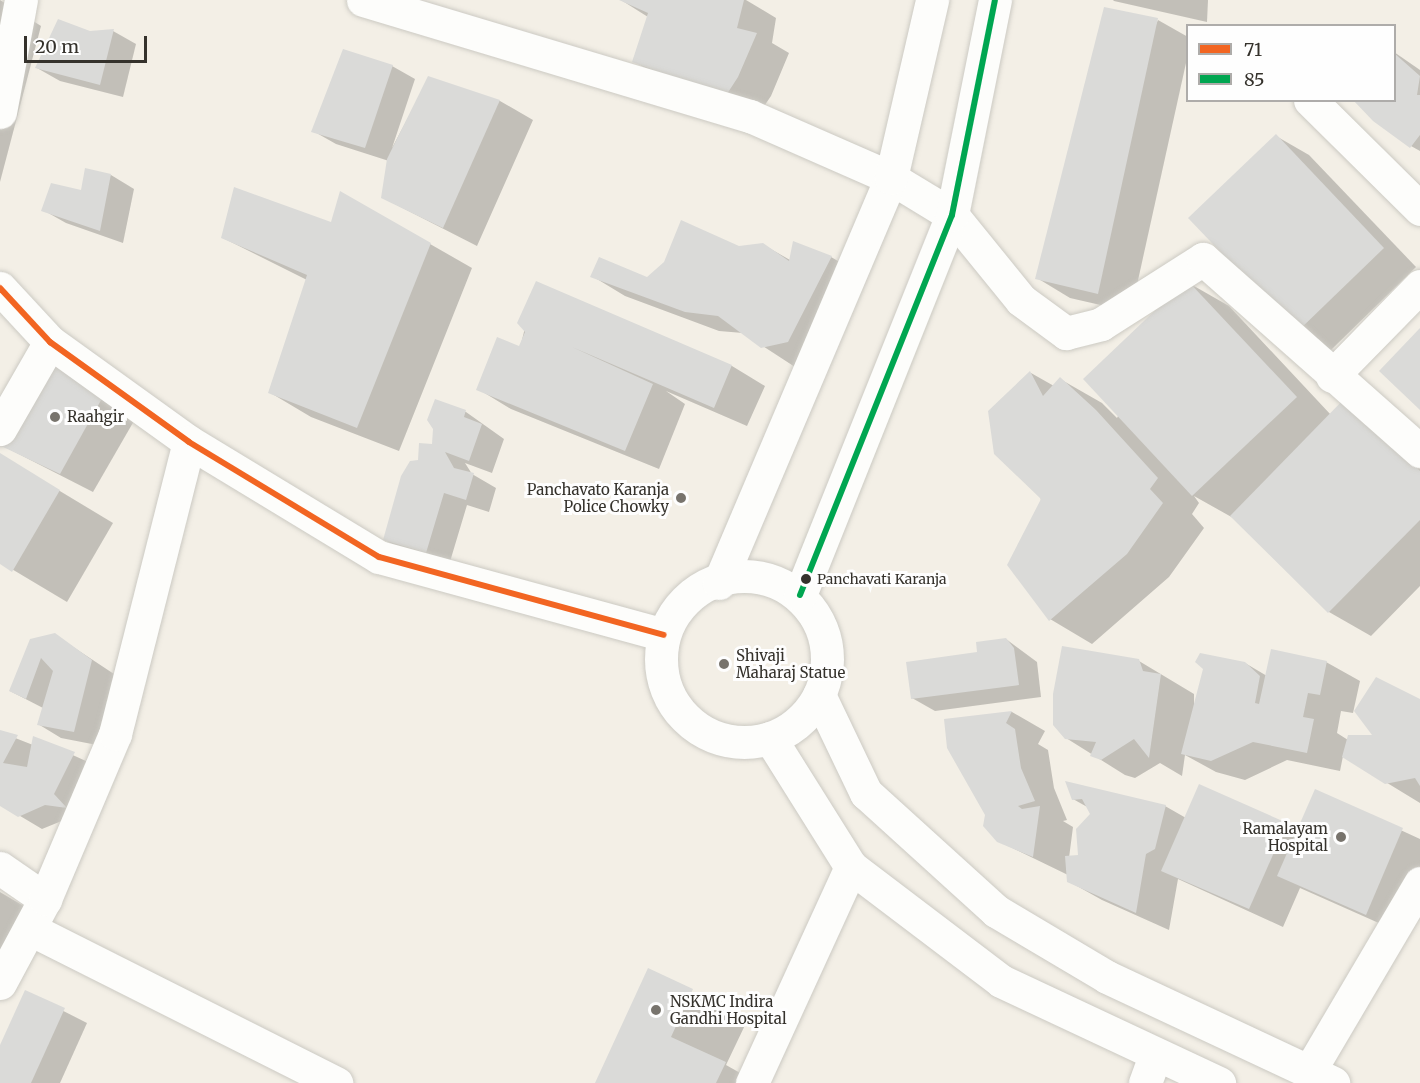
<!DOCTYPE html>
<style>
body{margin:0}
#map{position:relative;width:1420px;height:1083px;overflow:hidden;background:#f3efe6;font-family:Merriweather,serif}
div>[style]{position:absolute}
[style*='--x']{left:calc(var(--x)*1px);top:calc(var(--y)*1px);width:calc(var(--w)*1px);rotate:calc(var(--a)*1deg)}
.shadow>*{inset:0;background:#0003}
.building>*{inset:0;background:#dadad8}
.roads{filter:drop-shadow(0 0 2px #cccac3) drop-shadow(0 0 2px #cccac3)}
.minor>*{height:33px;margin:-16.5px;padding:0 16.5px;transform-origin:16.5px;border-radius:16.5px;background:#fdfdfb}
.major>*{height:33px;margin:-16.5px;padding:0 16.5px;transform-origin:16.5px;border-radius:16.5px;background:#fdfdfb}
.major>.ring{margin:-16.5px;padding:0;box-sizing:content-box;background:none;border:33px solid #fdfdfb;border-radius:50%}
.bus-1>*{height:6px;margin:-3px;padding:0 3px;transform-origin:3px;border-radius:3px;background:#f26522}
.bus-2>*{height:6px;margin:-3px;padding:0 3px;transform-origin:3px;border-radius:3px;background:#00a651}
.dots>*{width:16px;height:16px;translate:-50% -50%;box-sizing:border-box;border:3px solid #fefefe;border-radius:50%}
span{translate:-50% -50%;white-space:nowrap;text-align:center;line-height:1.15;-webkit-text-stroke:6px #fefefe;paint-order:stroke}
.bus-label{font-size:14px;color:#35322c}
.left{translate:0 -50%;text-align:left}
.poi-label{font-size:15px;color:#35322c}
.right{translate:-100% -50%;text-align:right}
.legend{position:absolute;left:1186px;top:24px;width:210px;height:78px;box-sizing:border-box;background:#fefefe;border:2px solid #aeacaa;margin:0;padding:8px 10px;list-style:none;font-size:18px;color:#35322c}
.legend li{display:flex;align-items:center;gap:12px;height:30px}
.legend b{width:30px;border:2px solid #aeacaa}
.scale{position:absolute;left:24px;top:36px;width:123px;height:27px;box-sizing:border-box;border:3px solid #35322c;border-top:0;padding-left:8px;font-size:18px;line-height:21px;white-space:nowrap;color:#35322c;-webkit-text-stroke:4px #fefefe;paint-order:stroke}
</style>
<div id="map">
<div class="shadow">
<i style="clip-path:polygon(0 0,41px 26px,0 182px)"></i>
<i style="clip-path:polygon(621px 0,746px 0,776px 18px,772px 43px,789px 53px,771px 96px,758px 115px,667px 80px,633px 61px,648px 17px)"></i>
<i style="clip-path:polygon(1113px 0,1208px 0,1207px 22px,1114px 1px)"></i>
<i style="clip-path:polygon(1158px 20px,1188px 37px,1188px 54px,1131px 312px,1070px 298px,1037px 278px)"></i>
<i style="clip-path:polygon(113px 31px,136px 44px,123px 97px,60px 81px,37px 68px,90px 33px)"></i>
<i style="clip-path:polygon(1394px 52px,1420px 70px,1420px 151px,1411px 146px,1394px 100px)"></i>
<i style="clip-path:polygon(392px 66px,415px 79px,392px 148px,429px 78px,500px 101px,533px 120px,477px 246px,383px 198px,389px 161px,336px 144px,313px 131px)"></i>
<i style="clip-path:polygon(1276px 136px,1309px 155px,1416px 267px,1331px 350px,1298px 330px)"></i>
<i style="clip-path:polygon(111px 175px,134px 189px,123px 243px,66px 223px,43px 210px)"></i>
<i style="clip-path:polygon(341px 193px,472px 268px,399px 451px,311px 417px,269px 392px,307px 280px,223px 238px,332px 224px)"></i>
<i style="clip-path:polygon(762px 244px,790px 260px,831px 257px,864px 276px,795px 367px,743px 333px,719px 331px,625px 296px,592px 276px,647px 279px)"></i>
<i style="clip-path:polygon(1187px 282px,1229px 306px,1331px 415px,1420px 455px,1420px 586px,1371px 636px,1329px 612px,1235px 519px,1194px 496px,1199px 503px,1192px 514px,1204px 528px,1169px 577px,1092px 644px,1050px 619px,1031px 373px,1054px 386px,1060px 379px,1102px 403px,1117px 418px)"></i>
<i style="clip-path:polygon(536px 283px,732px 366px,765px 386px,747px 426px,666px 391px,685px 404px,659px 469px,511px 409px,478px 389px,520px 348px)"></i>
<i style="clip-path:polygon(49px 364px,138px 414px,93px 492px,3px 446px)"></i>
<i style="clip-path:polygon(435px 401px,466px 412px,504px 439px,492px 473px,465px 463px,472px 474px,496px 488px,489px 512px,467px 505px,449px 565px,408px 553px,385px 540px,419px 461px,433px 446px)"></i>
<i style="clip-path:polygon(0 455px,113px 523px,67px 602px,0 562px)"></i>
<i style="clip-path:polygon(55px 635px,114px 674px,97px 745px,61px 738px,38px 724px,43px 708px,10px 691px)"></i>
<i style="clip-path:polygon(1006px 639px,1037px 662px,1041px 697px,935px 711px,912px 698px)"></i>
<i style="clip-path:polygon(1139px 661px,1194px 694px,1194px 711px,1245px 663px,1267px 676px,1326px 662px,1360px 681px,1353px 713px,1341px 711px,1337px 733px,1348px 740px,1375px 736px,1420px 701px,1420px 803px,1343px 756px,1340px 771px,1287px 760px,1245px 780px,1216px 772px,1185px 755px,1182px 776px,1160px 763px,1135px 778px,1125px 775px,1066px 738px)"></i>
<i style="clip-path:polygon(1012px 712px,1045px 731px,1038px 744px,1048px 750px,1054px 788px,1067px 820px,1063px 821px,1073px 827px,1069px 858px,1079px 857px,1092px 815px,1089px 808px,1073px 799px,1067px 783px,1165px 806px,1186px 818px,1200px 786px,1298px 831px,1316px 791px,1420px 839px,1420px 885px,1399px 932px,1300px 888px,1283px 927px,1178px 879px,1169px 930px,1102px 900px,1068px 881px,1068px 875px,998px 841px,945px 720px)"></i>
<i style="clip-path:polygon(0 732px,33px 745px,35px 738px,97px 766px,69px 818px,42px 829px,0 804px)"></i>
<i style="clip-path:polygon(0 892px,27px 908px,0 960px)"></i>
<i style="clip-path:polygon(649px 970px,747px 1021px,726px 1065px,758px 1083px,596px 1083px)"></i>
<i style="clip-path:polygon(26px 992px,87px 1023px,60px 1083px,0 1083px,0 1049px)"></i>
</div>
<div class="building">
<i style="clip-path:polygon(619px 0,744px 0,737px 28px,757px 33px,738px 77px,725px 97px,632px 62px,648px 13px)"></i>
<i style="clip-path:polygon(1104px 7px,1158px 18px,1098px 294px,1035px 279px)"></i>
<i style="clip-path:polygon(58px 19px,90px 31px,114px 29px,100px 85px,35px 68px)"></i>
<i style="clip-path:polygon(343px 49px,393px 65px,365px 148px,311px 132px)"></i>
<i style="clip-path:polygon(1394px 53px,1420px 76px,1417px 95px,1420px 95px,1420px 135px,1410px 148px,1373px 121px,1353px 100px,1394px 100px)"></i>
<i style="clip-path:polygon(428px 76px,500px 100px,443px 228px,381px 198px,387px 159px)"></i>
<i style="clip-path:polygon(1276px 134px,1384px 248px,1297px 332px,1188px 218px)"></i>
<i style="clip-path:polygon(85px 168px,111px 174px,100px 231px,41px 211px,51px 183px,81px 190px)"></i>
<i style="clip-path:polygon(234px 187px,331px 222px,340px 191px,431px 243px,357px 428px,268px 393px,307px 275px,221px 238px)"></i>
<i style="clip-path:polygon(681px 220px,739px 246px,763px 243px,789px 261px,793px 241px,832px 256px,788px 342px,761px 348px,718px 316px,685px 312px,590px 277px,599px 257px,647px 277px,664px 262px)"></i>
<i style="clip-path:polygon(1187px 280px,1297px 397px,1192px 496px,1083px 379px)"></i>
<i style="clip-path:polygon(536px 281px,732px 365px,714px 408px,572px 347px,653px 384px,625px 451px,476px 390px,497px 337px,519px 346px,525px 332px,517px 323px)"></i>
<i style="clip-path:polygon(1420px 328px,1420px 410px,1379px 371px)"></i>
<i style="clip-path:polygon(48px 362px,105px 393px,60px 474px,1px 446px)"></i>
<i style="clip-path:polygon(1030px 371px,1043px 396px,1060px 377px,1096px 410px,1158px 478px,1150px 489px,1163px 503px,1127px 554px,1049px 621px,1007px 565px,1041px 499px,994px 454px,988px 411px)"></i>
<i style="clip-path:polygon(1346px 397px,1420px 471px,1420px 520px,1328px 613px,1230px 516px)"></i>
<i style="clip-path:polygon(435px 399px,466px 410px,464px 417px,482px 424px,469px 461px,445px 452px,454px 468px,474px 473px,466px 500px,444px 493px,426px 553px,383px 540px,401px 476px,410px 461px,418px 460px,419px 443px,432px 444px,433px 429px,427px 420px)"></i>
<i style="clip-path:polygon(0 453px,60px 490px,12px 572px,0 564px)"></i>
<i style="clip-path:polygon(55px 633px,92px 660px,74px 732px,37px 725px,53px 671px,41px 658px,26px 699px,9px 691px,30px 639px)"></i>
<i style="clip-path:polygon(1006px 638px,1014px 648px,1019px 685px,911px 699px,906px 662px,977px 652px,976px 642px)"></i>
<i style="clip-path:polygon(1062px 646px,1139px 659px,1143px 671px,1161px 674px,1149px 758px,1134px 739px,1101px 760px,1090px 756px,1096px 742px,1065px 739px,1053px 725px,1053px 694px)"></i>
<i style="clip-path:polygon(1271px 649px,1327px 661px,1320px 695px,1308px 693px,1303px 717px,1314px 719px,1307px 753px,1253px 742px,1211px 761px,1181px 754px,1203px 669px,1195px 662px,1200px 653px,1245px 662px,1260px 676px,1255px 703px,1259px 704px)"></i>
<i style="clip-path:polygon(1376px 677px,1420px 699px,1420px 786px,1415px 778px,1385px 784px,1342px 757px,1348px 735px,1372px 735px,1354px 711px)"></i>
<i style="clip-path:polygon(1012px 711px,1006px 723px,1015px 729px,1021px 768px,1035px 801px,1018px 806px,1022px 809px,1040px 806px,1033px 857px,997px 842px,983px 826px,985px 815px,947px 748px,944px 719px)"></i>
<i style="clip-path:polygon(0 730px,18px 735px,3px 763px,27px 767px,33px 736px,75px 752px,54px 794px,67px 808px,45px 805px,18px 817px,0 806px)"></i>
<i style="clip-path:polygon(1065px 781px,1166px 805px,1155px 849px,1146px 854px,1136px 913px,1067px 882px,1065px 856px,1078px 855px,1076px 829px,1090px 814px,1082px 799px,1072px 800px)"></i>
<i style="clip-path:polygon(1199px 784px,1287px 823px,1249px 909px,1161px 871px)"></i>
<i style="clip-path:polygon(1315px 789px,1403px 828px,1366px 915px,1277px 876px)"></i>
<i style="clip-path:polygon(648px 968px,693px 989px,671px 1037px,726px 1062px,716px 1083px,595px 1083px)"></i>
<i style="clip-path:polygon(25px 990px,65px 1008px,31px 1083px,0 1083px,0 1045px)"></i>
</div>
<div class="roads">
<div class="minor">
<i style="--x:363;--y:0;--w:404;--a:16.7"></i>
<i style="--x:750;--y:116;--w:154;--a:23.7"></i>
<i style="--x:891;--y:178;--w:71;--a:31.2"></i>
<i style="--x:952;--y:215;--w:109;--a:50.9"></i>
<i style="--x:1021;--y:300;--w:56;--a:36.3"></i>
<i style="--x:1066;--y:333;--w:36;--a:-14"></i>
<i style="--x:1101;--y:324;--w:121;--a:-32.5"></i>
<i style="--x:1203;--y:259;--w:290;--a:41.5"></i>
<i style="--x:1310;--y:100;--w:155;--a:44.7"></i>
<i style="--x:0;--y:112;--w:114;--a:-79.4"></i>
<i style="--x:0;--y:288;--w:74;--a:47.2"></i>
<i style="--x:50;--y:342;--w:171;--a:35.7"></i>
<i style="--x:189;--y:442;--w:222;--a:31.2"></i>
<i style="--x:379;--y:557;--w:295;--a:15.3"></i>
<i style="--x:1332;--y:376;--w:126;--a:-45.6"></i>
<i style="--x:0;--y:429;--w:100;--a:-60.1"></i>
<i style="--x:0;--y:868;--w:55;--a:34.6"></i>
<i style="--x:30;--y:929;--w:343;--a:26.7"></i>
<i style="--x:0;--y:983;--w:95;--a:-61.8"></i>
<i style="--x:45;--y:899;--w:179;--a:-67"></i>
<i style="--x:115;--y:734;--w:301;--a:-75.8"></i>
<i style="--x:1310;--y:1070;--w:217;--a:-59.5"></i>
<i style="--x:752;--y:1083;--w:238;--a:-65.4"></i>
<i style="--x:1145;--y:1083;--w:29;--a:-70"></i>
</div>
<div class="major">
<i class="ring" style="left:661px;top:576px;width:133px;height:133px"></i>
<i style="--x:719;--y:583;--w:440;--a:-67"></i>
<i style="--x:891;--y:178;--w:183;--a:-77"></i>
<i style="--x:800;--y:595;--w:409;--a:-68.2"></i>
<i style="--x:952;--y:215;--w:219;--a:-78.7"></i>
<i style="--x:819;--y:695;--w:109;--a:64.4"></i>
<i style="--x:866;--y:793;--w:176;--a:42.2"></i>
<i style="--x:996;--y:911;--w:129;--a:30.7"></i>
<i style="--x:1107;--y:977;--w:250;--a:25.1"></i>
<i style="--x:770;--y:738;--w:152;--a:57.9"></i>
<i style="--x:851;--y:867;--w:188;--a:37.2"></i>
<i style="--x:1001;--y:981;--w:241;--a:25.1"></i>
</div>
</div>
<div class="bus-1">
<i style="--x:0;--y:288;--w:74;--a:47.2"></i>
<i style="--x:50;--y:342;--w:171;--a:35.7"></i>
<i style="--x:189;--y:442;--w:222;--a:31.2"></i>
<i style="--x:379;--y:557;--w:295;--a:15.3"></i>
</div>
<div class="bus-2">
<i style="--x:800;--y:595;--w:409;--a:-68.2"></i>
<i style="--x:952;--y:215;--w:219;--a:-78.7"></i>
</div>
<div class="dots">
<i style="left:55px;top:417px;background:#78746d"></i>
<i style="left:681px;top:498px;background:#78746d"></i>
<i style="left:806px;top:579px;background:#35322c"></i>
<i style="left:724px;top:664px;background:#78746d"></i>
<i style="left:1341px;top:837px;background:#78746d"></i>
<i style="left:656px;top:1010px;background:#78746d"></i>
</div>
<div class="bus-label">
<span class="left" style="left:817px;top:579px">Panchavati Karanja</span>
</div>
<div class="poi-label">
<span class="left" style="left:67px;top:417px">Raahgir</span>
<span class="right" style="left:669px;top:498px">Panchavato Karanja<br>Police Chowky</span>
<span class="left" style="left:736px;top:664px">Shivaji<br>Maharaj Statue</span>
<span class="right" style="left:1328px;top:837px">Ramalayam<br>Hospital</span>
<span class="left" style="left:670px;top:1010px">NSKMC Indira<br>Gandhi Hospital</span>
</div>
<ul class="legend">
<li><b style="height:8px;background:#f26522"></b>71</li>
<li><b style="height:8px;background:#00a651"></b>85</li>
</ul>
<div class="scale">20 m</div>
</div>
